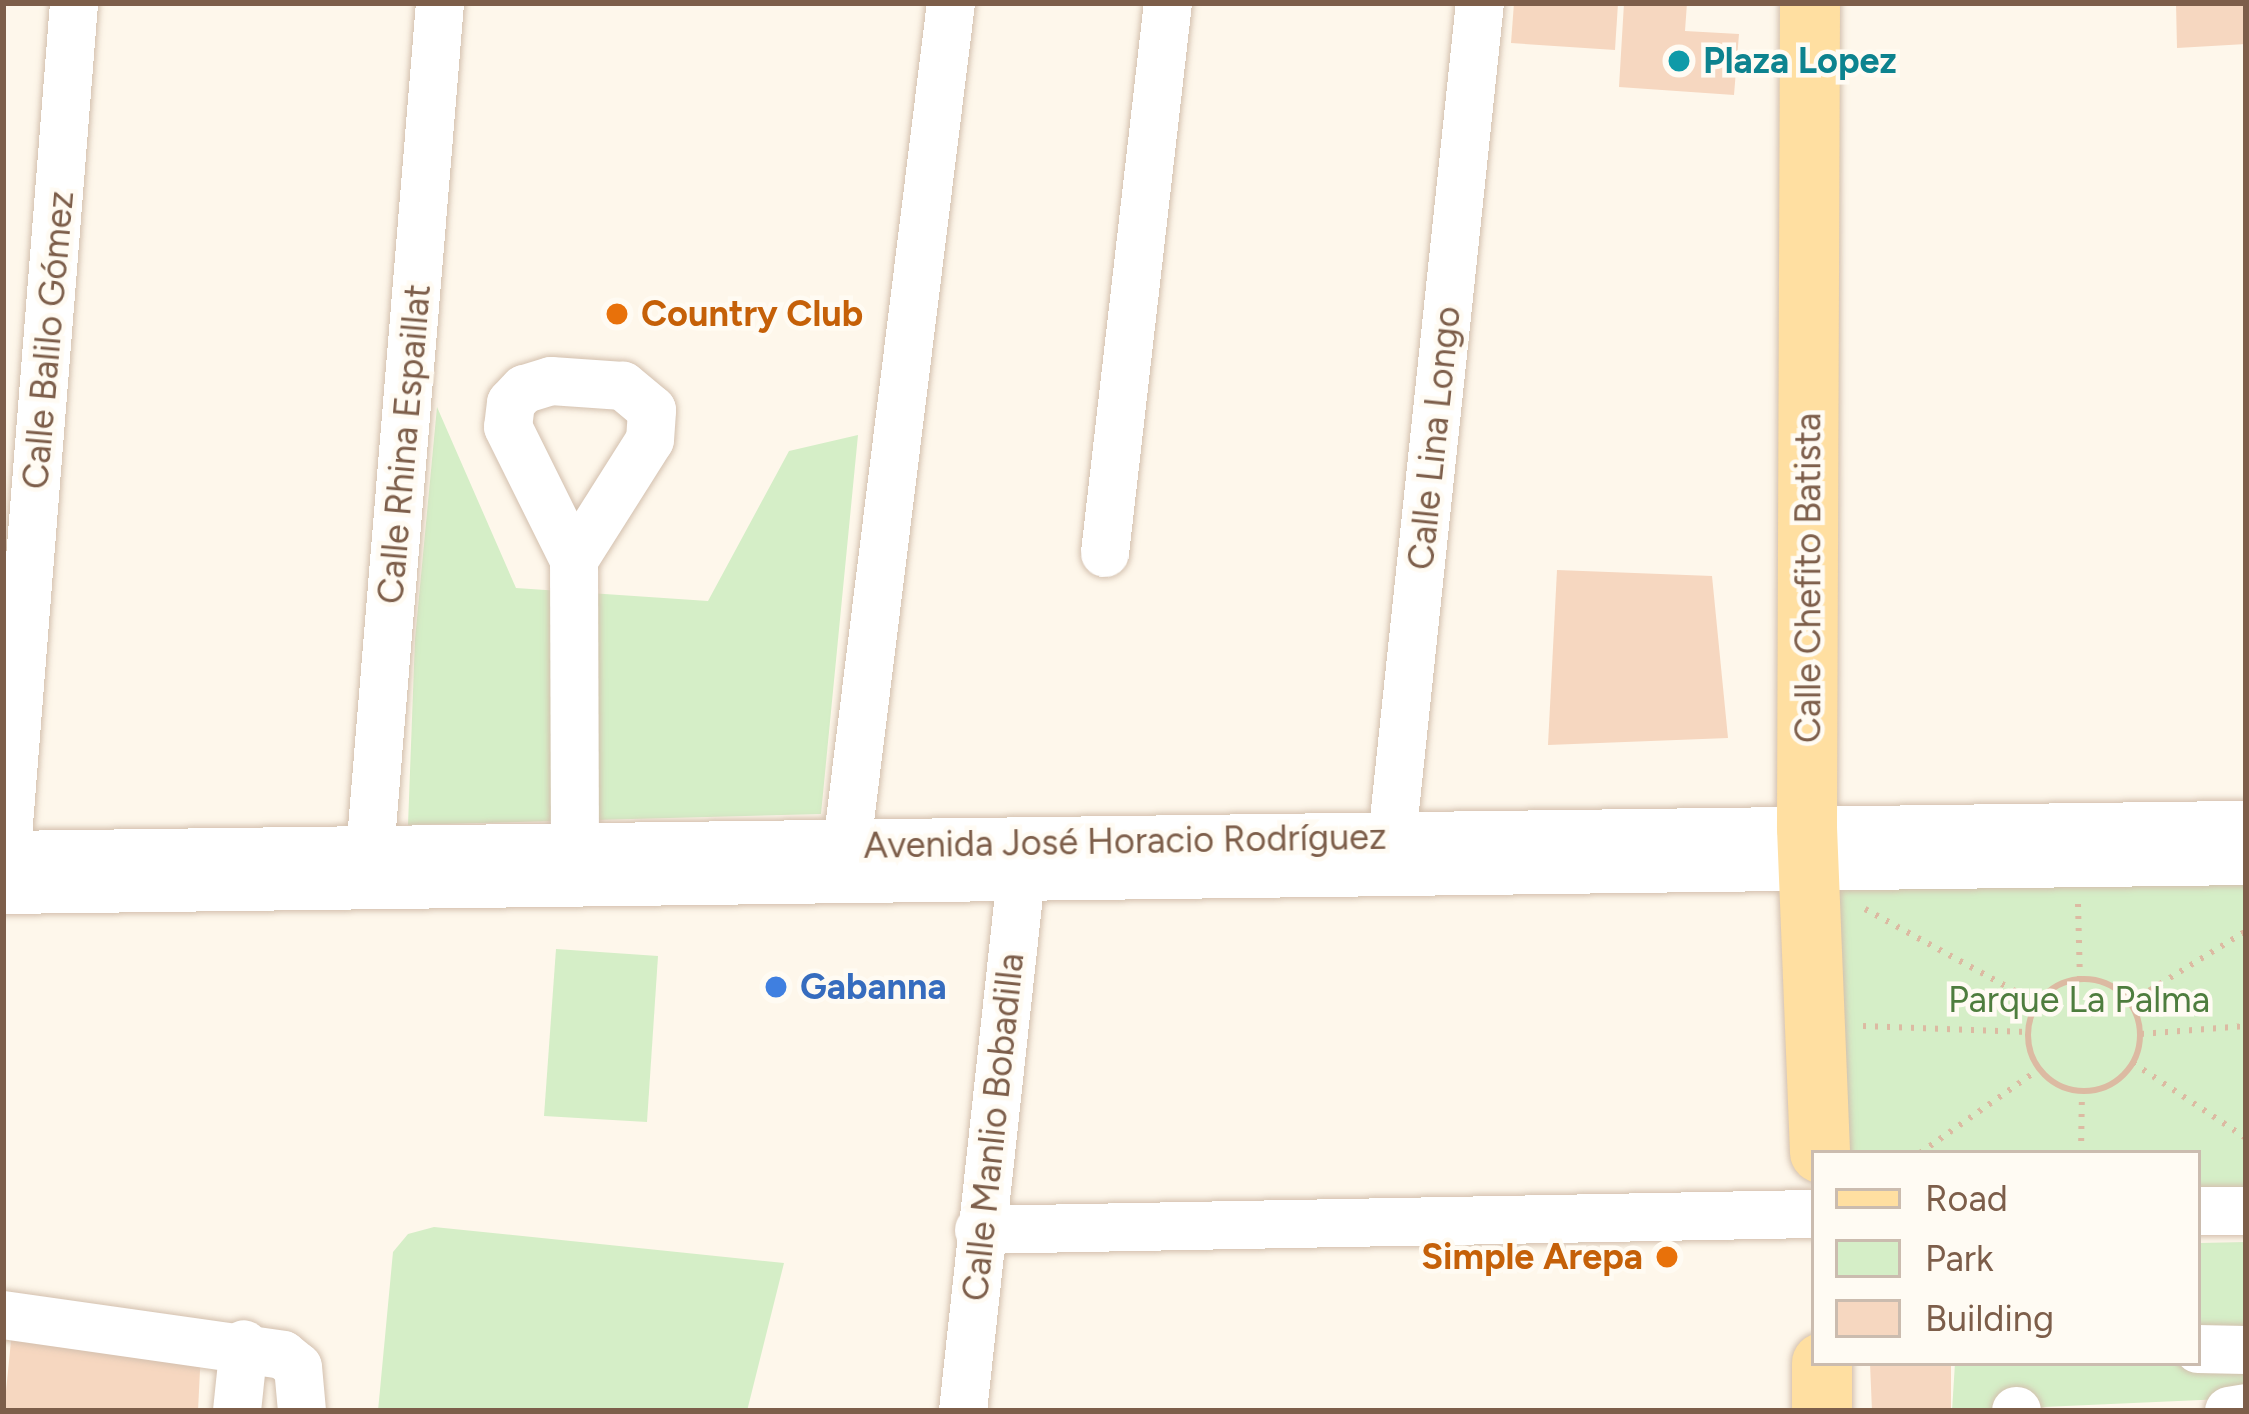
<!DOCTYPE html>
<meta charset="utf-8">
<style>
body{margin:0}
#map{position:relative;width:2249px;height:1414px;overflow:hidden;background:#fef7eb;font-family:Figtree,sans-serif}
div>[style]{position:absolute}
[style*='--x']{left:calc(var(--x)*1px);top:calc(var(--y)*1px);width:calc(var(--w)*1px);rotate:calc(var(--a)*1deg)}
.green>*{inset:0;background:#d5eec7}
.building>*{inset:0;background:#f6d7c0}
.path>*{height:6px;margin-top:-3px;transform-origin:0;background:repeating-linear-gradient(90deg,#dcbaa2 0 3px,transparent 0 12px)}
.path>.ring{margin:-3px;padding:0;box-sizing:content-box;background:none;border:6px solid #dcbaa2;border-radius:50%}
.roads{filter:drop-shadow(0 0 3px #d3c0ae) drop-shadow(0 0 3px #d3c0ae)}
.minor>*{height:48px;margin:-24px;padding:0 24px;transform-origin:24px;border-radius:24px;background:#fff}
.major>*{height:60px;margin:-30px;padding:0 30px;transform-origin:30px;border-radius:30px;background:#ffdfa1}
.dots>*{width:33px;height:33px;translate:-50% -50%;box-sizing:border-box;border:6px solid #fffbf3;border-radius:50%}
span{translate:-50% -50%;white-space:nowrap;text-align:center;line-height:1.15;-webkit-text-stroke:9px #fffbf3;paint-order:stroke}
.culture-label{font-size:36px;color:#0d838f;font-weight:700}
.left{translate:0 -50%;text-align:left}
.food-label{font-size:36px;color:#c56008;font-weight:700}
.right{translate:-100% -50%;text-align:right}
.street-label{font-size:36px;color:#7d5e4a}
.shop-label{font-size:36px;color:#366cbe;font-weight:700}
.park-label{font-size:36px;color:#4e7d3e}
.frame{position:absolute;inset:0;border:6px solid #7d5e4a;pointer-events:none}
.legend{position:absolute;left:1811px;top:1150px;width:390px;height:216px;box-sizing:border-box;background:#fffbf3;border:3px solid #cbbcaf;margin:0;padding:15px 21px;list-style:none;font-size:36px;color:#7d5e4a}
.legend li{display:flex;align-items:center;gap:24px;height:60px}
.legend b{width:60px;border:3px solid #cbbcaf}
</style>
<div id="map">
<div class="green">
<i style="clip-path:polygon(437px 407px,516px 588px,708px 601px,789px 451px,858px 435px,821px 814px,408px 825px,415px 639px)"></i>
<i style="clip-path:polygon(2246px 851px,2246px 1195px,2198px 1195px,2198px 1153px,1832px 1153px,1824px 854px)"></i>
<i style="clip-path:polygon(556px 949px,658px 956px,647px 1122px,544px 1116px)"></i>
<i style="clip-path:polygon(434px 1227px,784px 1263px,747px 1411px,378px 1411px,393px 1252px,408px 1234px)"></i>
<i style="clip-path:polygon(2246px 1242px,2246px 1398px,1952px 1411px,1955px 1363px,2198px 1363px,2198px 1243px)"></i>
</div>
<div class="building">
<i style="clip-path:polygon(1514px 3px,1618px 3px,1615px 50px,1511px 43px)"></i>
<i style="clip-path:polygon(1624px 3px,1687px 3px,1685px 31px,1739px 34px,1734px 95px,1619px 87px)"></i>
<i style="clip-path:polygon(2176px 3px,2246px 3px,2246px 44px,2177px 48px)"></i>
<i style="clip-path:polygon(1557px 570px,1712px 576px,1728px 738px,1548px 745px)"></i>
<i style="clip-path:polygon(13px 1321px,201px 1349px,198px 1411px,4px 1411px)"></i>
<i style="clip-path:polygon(1870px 1363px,1951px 1363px,1951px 1411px,1872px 1411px)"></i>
</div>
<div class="path">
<i style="--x:2078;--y:904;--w:75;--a:88.5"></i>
<i style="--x:1865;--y:909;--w:196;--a:28.7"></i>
<i class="ring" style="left:2028px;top:979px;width:106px;height:106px"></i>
<i style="--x:2129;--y:1003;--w:137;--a:-31.6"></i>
<i style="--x:1863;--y:1026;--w:164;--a:2.1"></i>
<i style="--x:2141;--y:1034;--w:105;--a:-4.4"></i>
<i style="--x:2133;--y:1063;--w:136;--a:33.6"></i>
<i style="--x:1920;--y:1153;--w:146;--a:-35.2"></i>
<i style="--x:2081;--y:1153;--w:61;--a:-89.1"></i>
</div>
<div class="roads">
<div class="minor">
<i style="--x:1105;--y:553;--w:554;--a:-83.47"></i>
<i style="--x:574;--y:560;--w:142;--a:-57.7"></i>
<i style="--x:650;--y:440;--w:30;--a:-86"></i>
<i style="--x:652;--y:410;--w:38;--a:-140"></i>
<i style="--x:623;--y:386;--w:72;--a:-176"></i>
<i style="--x:551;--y:381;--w:28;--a:163"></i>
<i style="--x:524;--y:389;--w:19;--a:133"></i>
<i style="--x:511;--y:403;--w:24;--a:97"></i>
<i style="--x:508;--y:427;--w:148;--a:63.6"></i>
<i style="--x:574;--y:560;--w:291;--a:89.8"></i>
<i style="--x:847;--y:845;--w:848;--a:-82.96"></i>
<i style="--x:3;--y:855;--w:2243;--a:-0.77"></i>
<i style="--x:1389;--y:867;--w:869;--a:-83.99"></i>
<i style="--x:368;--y:877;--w:877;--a:-85.29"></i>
<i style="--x:4;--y:887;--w:887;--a:-85.47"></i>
<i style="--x:3;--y:890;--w:2243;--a:-0.74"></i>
<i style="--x:2198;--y:1211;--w:48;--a:0"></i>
<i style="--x:979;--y:1230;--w:835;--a:-1.1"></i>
<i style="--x:3;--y:1315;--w:283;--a:8.1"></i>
<i style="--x:283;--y:1355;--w:19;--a:39"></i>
<i style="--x:298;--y:1367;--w:44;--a:84.8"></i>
<i style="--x:2198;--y:1349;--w:48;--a:1.2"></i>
<i style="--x:237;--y:1411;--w:67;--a:-84"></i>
<i style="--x:963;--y:1411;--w:565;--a:-83.81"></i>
<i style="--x:2016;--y:1411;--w:1;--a:0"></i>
<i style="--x:2229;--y:1411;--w:17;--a:-10"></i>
</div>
<div class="major">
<i style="--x:1810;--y:3;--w:825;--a:90.21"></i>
<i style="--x:1807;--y:828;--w:325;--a:87.7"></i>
<i style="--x:1822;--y:1363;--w:48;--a:90"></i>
</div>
</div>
<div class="dots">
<i style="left:1679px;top:61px;background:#0f9aa8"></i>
<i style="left:617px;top:314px;background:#e8710a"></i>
<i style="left:776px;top:987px;background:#3f7fe0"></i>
<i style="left:1667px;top:1257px;background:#e8710a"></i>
</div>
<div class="culture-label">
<span class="left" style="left:1703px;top:61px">Plaza Lopez</span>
</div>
<div class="food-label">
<span class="left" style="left:641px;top:314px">Country Club</span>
<span class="right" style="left:1643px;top:1257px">Simple Arepa</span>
</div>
<div class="street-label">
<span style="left:48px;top:340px;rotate:-85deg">Calle Balilo Gómez</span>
<span style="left:1434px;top:438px;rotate:-84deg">Calle Lina Longo</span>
<span style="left:404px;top:444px;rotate:-85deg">Calle Rhina Espaillat</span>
<span style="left:1808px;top:578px;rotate:-90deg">Calle Chefito Batista</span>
<span style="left:1125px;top:841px;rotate:-1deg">Avenida José Horacio Rodríguez</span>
<span style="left:993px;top:1127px;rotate:-84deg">Calle Manlio Bobadilla</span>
</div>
<div class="shop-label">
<span class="left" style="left:800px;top:987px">Gabanna</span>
</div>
<div class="park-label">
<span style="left:2079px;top:1000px">Parque La Palma</span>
</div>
<div class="frame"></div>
<ul class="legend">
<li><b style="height:15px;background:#ffdfa1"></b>Road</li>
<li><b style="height:33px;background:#d5eec7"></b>Park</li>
<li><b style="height:33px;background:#f6d7c0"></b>Building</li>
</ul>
</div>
